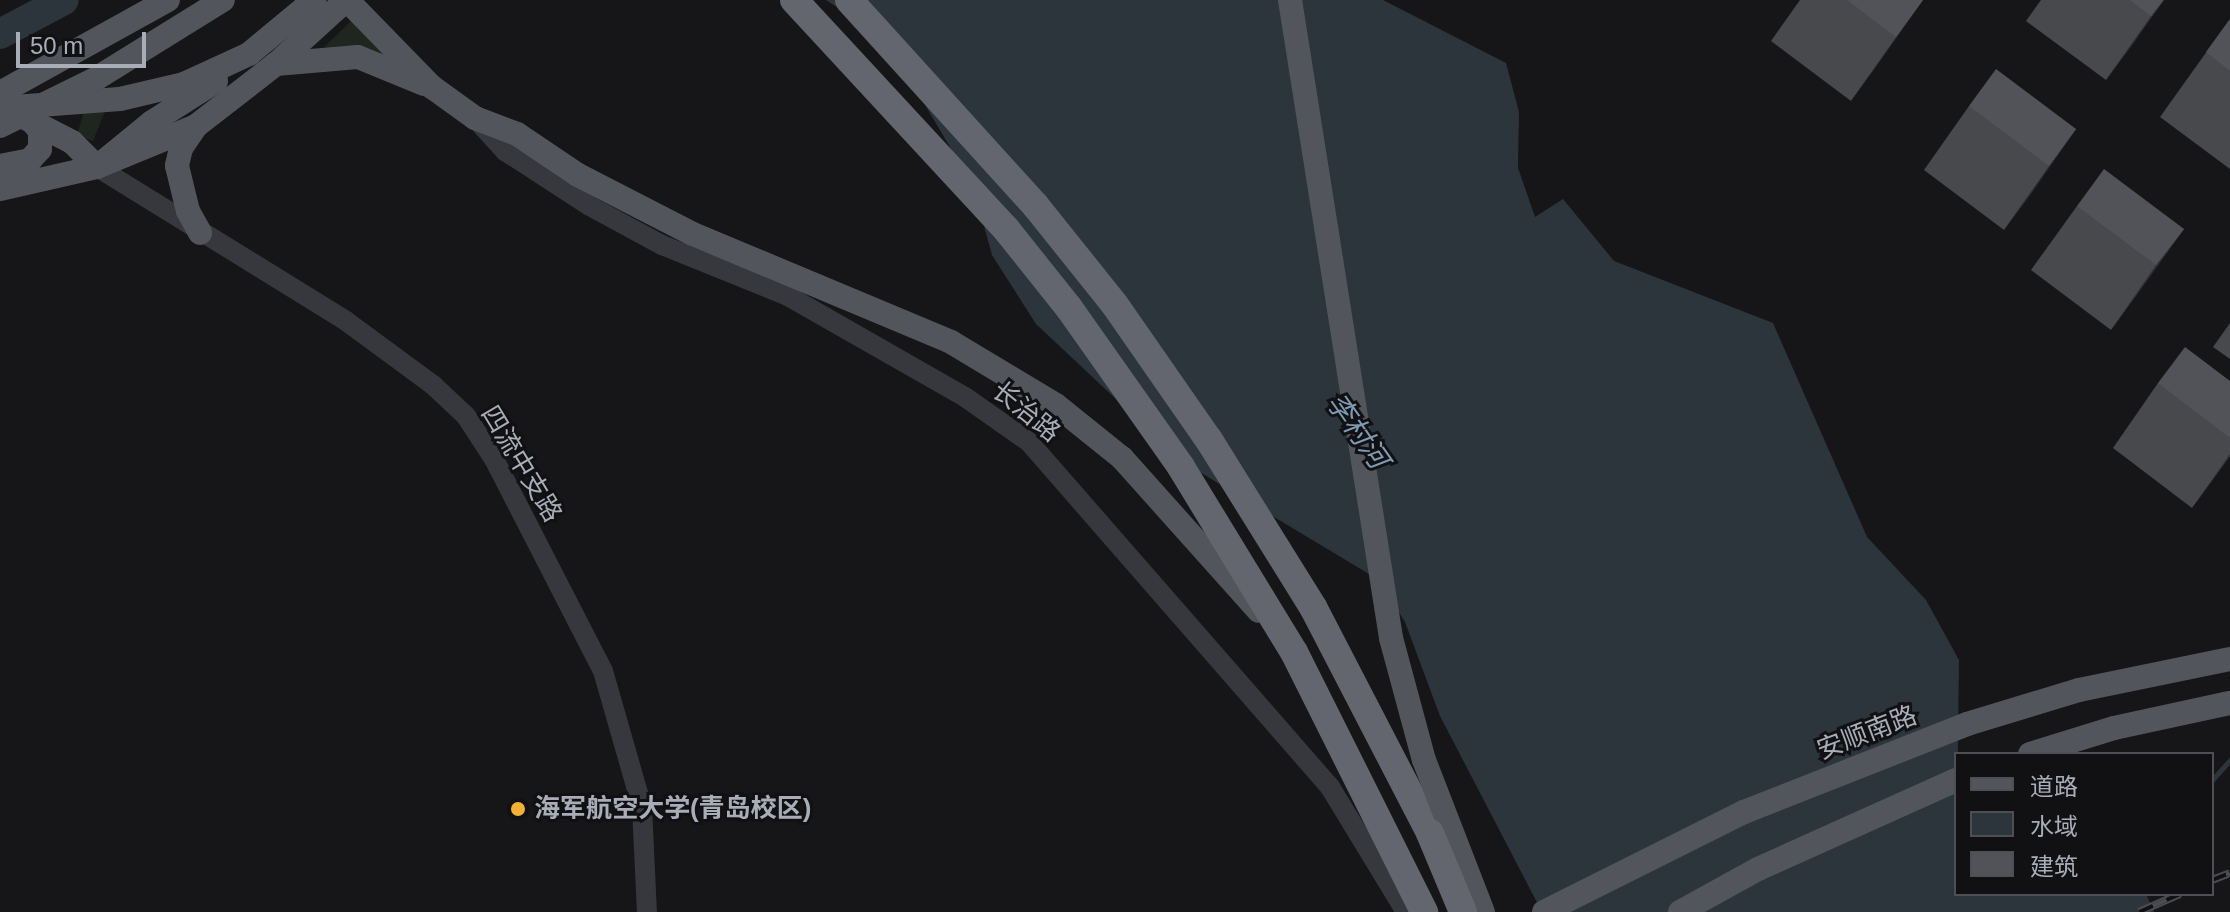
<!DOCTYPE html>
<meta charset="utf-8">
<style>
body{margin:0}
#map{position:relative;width:2230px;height:912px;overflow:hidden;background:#161618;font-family:Helvetica,"Noto Sans SC",sans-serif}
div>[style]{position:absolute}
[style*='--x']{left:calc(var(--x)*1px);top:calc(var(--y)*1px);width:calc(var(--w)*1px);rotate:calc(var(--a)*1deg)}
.green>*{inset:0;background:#1e261f}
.water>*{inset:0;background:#2c353c}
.stream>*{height:5px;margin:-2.5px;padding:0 2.5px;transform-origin:2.5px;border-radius:2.5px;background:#2c353c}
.river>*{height:30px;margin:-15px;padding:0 15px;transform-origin:15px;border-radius:15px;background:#2c353c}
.minor>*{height:20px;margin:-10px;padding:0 10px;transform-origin:10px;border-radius:10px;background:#37383d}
.major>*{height:24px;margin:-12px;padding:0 12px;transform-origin:12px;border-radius:12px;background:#53555c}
.highway>*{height:28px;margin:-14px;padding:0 14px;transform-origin:14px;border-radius:14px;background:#63666e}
.rail>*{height:8px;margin-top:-4px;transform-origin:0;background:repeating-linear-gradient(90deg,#111113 0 15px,#4a4c52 0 30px);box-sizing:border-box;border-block:2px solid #4a4c52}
.major-bridge>*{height:24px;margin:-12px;padding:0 12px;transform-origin:12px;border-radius:12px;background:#53555c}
.highway-bridge>*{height:28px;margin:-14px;padding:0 14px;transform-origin:14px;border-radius:14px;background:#63666e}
.wall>*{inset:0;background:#47494d}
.shaded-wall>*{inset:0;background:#2f3033}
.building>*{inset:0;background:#525359}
.dots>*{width:22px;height:22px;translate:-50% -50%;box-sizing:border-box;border:4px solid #111113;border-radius:50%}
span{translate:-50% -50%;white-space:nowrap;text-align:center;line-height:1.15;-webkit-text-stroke:6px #111113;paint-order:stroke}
.street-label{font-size:26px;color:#a8adb8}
.poi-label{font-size:26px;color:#a8adb8;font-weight:700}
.left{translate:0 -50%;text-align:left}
.water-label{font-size:28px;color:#7f9bb3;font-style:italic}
.legend{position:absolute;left:1954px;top:752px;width:260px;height:144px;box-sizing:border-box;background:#111113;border:2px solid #4d4f55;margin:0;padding:10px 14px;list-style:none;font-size:24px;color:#a8adb8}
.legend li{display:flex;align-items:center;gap:16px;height:40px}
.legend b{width:40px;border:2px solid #4d4f55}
.scale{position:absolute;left:16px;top:32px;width:130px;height:36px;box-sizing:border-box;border:4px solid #a8adb8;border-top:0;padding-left:10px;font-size:24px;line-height:28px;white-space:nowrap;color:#a8adb8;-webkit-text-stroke:6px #111113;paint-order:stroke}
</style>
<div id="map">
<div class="green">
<i style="clip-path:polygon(351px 21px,394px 57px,324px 47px)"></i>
<i style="clip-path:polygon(84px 111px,105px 111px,93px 141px,77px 135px)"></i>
</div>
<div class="water">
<i style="clip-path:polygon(826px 0,1383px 0,1506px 63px,1519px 112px,1518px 168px,1535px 217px,1563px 199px,1614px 261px,1773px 323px,1867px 537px,1926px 600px,1959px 660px,1956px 894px,2146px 894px,2154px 912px,1542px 912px,1440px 716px,1405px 622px,1379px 580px,1183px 462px,1036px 324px,992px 255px,973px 186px,886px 39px)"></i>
</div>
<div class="stream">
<i style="--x:2212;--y:780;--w:27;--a:-48"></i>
</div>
<div class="river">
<i style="--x:0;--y:34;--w:72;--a:-28"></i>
</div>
<div class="minor">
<i style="--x:475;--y:118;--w:45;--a:47.7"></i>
<i style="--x:505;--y:151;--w:99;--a:33"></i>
<i style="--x:588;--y:205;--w:84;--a:28.4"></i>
<i style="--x:662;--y:245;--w:136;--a:22"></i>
<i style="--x:788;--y:296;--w:204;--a:29.7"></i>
<i style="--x:965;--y:397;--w:78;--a:35.1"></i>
<i style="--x:1029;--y:442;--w:458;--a:48.9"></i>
<i style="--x:1330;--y:787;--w:146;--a:58.7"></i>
<i style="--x:97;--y:167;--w:293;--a:31.7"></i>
<i style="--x:346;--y:321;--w:108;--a:36.3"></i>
<i style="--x:433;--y:385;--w:45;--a:43.2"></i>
<i style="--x:466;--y:416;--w:51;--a:56.9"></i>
<i style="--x:494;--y:459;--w:238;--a:62.8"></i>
<i style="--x:603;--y:671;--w:141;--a:74"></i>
<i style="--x:642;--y:807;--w:105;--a:87.3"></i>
</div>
<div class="major">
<i style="--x:347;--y:0;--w:122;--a:45.7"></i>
<i style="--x:432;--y:87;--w:53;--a:35.8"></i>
<i style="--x:475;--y:118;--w:45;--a:20.9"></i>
<i style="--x:517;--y:134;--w:73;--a:33.9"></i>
<i style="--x:578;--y:175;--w:129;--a:27.2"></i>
<i style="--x:693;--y:234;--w:280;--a:22.7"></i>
<i style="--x:951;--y:342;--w:122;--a:31"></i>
<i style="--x:1056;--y:405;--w:85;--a:38.8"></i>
<i style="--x:1122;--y:458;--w:205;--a:48.2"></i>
<i style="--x:276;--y:64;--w:82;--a:-4.9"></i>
<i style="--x:358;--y:57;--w:71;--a:22.2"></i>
<i style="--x:0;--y:93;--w:192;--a:-29"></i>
<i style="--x:0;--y:108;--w:120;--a:-4.3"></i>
<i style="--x:120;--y:99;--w:66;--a:-13.2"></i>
<i style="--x:184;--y:84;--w:72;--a:-24.8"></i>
<i style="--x:249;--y:54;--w:85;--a:-39.7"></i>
<i style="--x:8;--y:109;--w:72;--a:27.3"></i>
<i style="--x:72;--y:142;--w:35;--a:45"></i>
<i style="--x:97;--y:167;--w:71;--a:-39.3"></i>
<i style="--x:152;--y:122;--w:76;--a:-32.6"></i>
<i style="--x:196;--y:126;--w:27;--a:124"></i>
<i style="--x:181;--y:148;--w:18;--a:103"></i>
<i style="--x:177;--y:166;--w:46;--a:76.3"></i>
<i style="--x:188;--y:211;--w:25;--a:61"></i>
<i style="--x:0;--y:166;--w:31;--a:-11"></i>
<i style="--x:30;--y:160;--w:15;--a:-48"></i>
<i style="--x:40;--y:149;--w:18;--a:-90"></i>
<i style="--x:40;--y:131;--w:13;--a:-129"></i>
<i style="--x:0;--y:189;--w:99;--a:-12.8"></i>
<i style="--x:97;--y:167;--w:107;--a:-22.5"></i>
<i style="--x:196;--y:126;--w:101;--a:-37.8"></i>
<i style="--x:276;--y:64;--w:95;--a:-42.4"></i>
<i style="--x:2030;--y:754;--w:88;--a:-17.2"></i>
<i style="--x:2114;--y:728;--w:119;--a:-12.2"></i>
<i style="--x:1544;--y:912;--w:224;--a:-26.6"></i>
<i style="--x:1744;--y:812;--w:240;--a:-21.5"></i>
<i style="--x:1967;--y:724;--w:117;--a:-16.9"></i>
<i style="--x:2079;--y:690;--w:154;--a:-11.6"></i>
<i style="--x:1680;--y:912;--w:89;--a:-28.9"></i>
<i style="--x:1758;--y:869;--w:217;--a:-24.2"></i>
</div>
<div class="highway">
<i style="--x:794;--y:0;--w:312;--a:47.2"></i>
<i style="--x:1006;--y:229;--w:101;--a:51.4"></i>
<i style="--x:1069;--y:308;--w:194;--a:54.8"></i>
<i style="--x:1181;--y:467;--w:217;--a:58.6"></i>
<i style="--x:1294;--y:652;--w:291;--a:63.4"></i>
<i style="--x:849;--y:0;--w:277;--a:47.8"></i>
<i style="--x:1035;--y:205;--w:128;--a:51.3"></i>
<i style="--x:1115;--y:305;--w:165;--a:55.2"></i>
<i style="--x:1209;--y:440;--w:197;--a:58.1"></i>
<i style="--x:1313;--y:607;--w:254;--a:62.6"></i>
</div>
<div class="rail">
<i style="--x:2212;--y:880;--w:19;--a:-21"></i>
<i style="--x:2139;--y:912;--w:45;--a:-23.7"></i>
</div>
<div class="major-bridge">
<i style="--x:1290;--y:0;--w:646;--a:81"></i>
<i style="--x:1391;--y:638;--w:126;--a:74.9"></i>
<i style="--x:1424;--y:760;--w:163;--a:68.8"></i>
<i style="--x:0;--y:126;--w:108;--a:-26.3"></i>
<i style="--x:97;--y:78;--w:148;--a:-31.8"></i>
</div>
<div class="highway-bridge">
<i style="--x:1430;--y:833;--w:86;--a:67.3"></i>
</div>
<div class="wall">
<i style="clip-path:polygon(1800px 0,1923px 0,1851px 101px,1771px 41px)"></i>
<i style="clip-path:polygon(2041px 0,2164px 0,2106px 80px,2026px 21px)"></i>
<i style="clip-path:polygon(2230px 19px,2230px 169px,2160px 117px)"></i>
<i style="clip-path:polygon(1969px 106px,2076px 129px,2004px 230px,1924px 170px)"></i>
<i style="clip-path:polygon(2077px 206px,2184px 229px,2111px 330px,2031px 270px)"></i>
<i style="clip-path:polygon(2230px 323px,2230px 359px,2213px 347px)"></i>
<i style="clip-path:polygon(2230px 381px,2230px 456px,2192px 508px,2113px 448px,2158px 383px)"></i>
</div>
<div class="shaded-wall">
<i style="clip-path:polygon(1923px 0,1878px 64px,1851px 101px,1896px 37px)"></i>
<i style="clip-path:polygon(2163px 0,2133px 44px,2106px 80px,2151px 16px)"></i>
<i style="clip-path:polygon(2076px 129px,2031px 194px,2004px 230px,2049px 166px)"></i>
<i style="clip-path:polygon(2184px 229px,2138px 293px,2111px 330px,2156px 265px)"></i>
<i style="clip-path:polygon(2230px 454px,2230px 456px,2192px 508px)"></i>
</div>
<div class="building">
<i style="clip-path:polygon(1847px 0,1923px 0,1896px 37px)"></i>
<i style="clip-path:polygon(2130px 0,2163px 0,2151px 16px)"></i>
<i style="clip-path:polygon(2230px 19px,2230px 71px,2206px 52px)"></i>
<i style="clip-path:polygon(1996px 69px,2076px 129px,2049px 166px,1969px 106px)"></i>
<i style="clip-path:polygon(2104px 169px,2184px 229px,2156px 265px,2077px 206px)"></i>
<i style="clip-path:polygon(2185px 347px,2230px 381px,2230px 438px,2158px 383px)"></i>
</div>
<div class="dots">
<i style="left:518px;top:809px;background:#f2b134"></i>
</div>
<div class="street-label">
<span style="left:1026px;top:412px;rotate:39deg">长治路</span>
<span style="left:521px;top:464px;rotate:59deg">四流中支路</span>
<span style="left:1867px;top:733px;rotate:-21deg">安顺南路</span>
</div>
<div class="poi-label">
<span class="left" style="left:534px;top:809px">海军航空大学(青岛校区)</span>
</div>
<div class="water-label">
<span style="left:1357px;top:431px;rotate:55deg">李村河</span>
</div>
<ul class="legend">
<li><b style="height:10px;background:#53555c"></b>道路</li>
<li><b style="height:22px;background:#2c353c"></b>水域</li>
<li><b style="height:22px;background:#525359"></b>建筑</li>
</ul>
<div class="scale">50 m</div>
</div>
